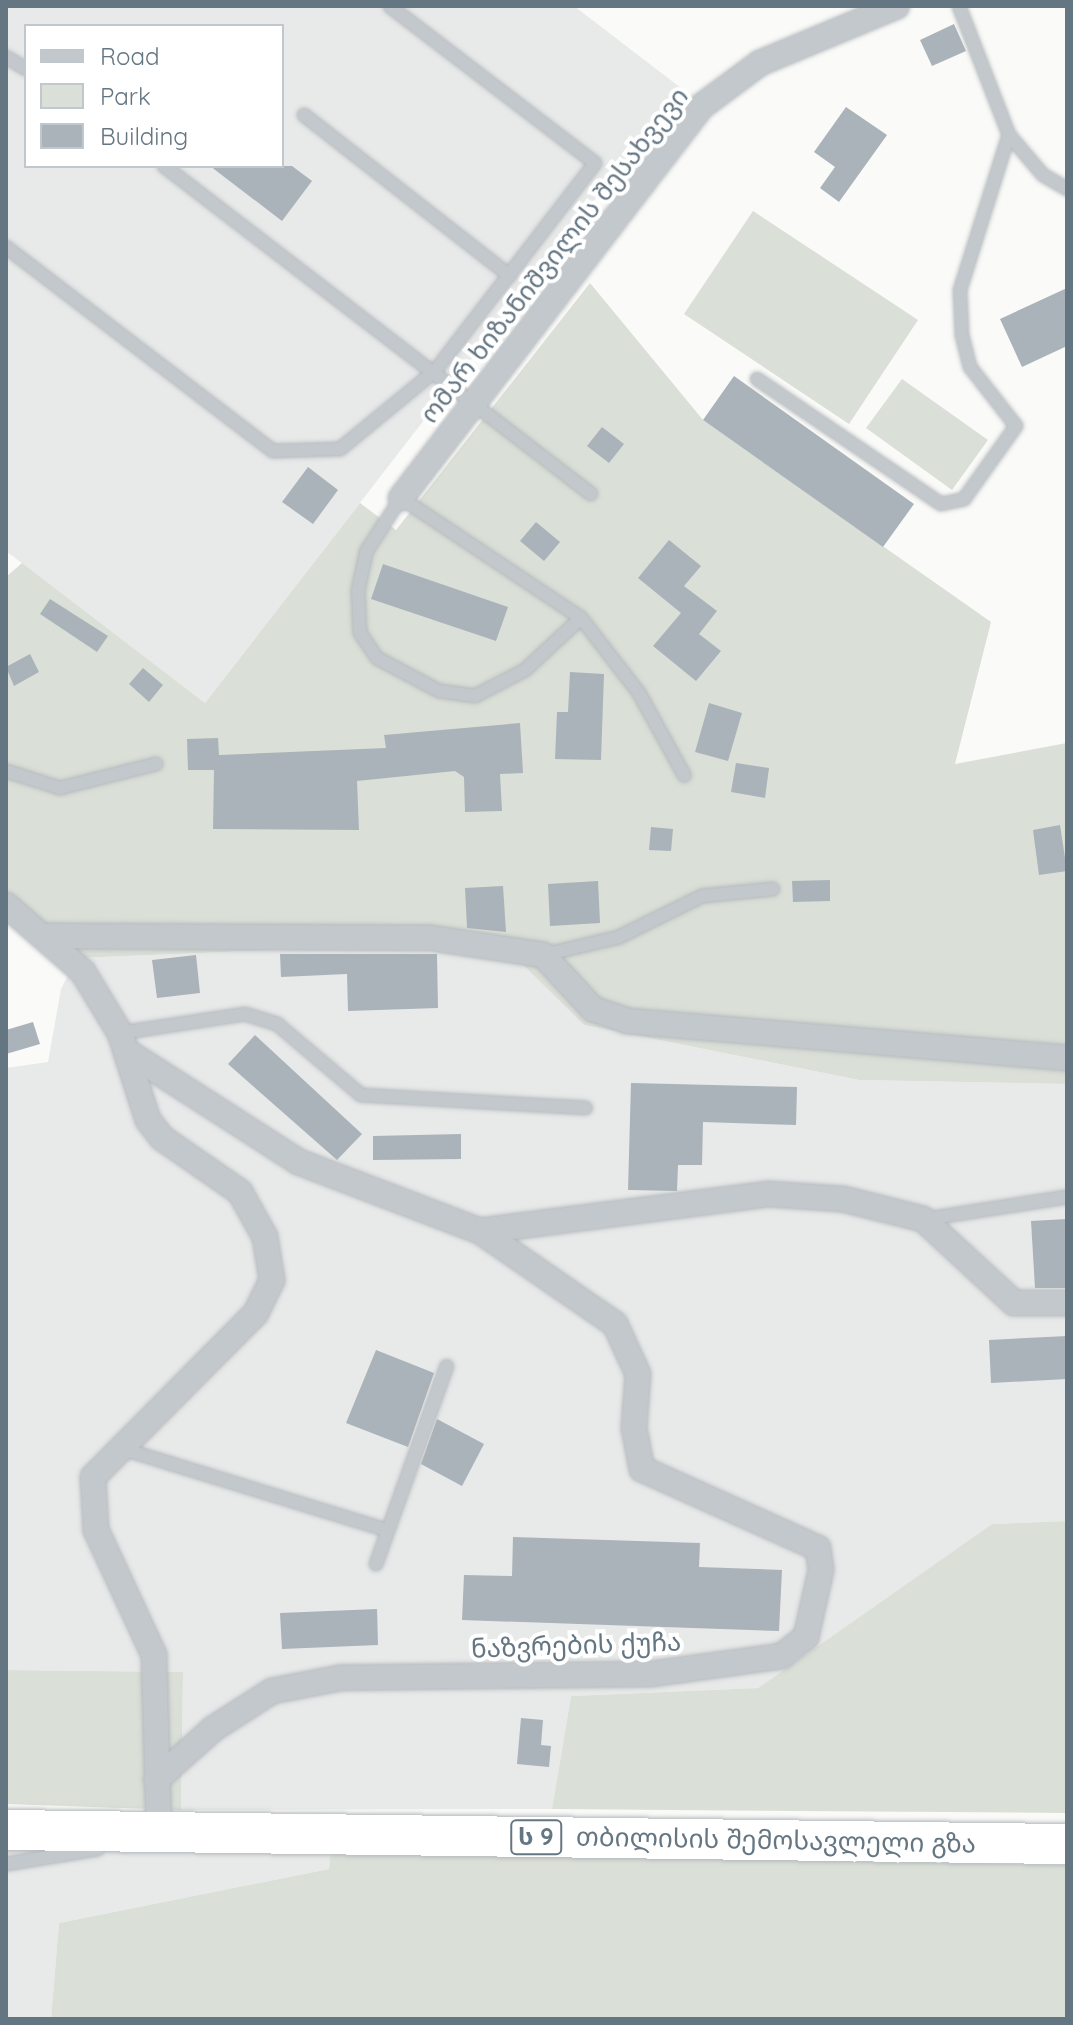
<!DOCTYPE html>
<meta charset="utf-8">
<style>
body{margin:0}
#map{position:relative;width:1073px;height:2025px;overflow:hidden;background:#fafaf8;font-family:Quicksand,"Noto Sans Georgian",sans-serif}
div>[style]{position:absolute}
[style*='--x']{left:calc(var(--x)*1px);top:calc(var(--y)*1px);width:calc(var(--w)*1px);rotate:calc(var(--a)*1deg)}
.built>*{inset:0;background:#e8e9e9}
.green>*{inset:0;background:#dadfd7}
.building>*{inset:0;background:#aab3b9}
.roads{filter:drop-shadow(0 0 2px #b4b9bd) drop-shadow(0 0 2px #b4b9bd)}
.service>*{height:12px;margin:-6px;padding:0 6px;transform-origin:6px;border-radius:6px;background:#c3c8cc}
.minor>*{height:24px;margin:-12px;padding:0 12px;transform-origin:12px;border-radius:12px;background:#c3c8cc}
.trunk>*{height:40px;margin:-20px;padding:0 20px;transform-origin:20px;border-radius:20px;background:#fff}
span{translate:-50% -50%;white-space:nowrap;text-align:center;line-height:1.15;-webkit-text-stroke:8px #fff;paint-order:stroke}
.shield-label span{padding:2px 6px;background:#fff;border:2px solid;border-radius:6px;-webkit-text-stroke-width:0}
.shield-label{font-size:24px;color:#657683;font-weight:700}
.street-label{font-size:26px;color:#657683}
.frame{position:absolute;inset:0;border:8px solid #657683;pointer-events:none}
.legend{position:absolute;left:24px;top:24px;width:260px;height:144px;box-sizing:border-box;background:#fff;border:2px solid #c1c8cd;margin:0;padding:10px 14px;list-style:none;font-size:24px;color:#657683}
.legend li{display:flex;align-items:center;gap:16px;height:40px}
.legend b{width:40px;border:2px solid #c1c8cd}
</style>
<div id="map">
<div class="built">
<i style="clip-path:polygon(evenodd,6px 6px,574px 6px,681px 88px,205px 703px,6px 551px,6px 6px,26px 26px,282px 26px,282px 166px,26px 166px,26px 26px)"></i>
<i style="clip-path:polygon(444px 943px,516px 958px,584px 1025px,859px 1080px,1067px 1084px,1067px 1521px,992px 1524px,758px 1688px,571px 1696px,552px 1809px,181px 1810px,183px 1672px,6px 1670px,6px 1068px,48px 1062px,61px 989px,77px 958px)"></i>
<i style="clip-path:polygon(6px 1841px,331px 1849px,329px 1869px,59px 1923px,51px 2019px,6px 2019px)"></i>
</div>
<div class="green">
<i style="clip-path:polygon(753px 211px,918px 320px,849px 424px,684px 314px)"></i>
<i style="clip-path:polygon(590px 283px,703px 420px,991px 622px,955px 764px,1067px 743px,1067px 1084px,859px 1080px,584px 1025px,516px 958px,444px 943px,77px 958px,6px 894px,6px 577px,22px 563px,205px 703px,360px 503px,396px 530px)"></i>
<i style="clip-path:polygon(902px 379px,988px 440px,952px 490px,866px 428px)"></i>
<i style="clip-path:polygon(1067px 1521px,1067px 1813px,552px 1809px,571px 1696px,758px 1688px,992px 1524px)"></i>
<i style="clip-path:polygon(6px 1670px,183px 1672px,181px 1810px,6px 1804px)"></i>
<i style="clip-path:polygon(331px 1849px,1067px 1865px,1067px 2019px,51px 2019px,59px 1923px,329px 1869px)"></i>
</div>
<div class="building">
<i style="clip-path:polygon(954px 24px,966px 51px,932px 66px,920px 40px)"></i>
<i style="clip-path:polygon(846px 107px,887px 135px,839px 202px,820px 188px,835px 167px,814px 152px)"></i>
<i style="clip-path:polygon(210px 166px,292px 166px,312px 181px,282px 221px)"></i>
<i style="clip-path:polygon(1067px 288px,1067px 346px,1022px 367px,1000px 319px)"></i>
<i style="clip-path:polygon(734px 376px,914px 504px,883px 547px,703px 420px)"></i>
<i style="clip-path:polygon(602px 427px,624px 444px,609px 463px,587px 446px)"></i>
<i style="clip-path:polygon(308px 467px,338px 490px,313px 524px,282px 502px)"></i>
<i style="clip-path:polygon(536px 522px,560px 542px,544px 561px,520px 541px)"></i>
<i style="clip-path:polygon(669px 540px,701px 566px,684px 586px,717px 611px,699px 634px,721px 651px,696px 681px,653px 646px,681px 613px,638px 578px)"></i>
<i style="clip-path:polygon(383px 564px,508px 607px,496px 641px,371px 599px)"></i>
<i style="clip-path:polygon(50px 599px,108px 636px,97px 652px,40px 614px)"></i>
<i style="clip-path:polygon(30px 654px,39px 672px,14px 686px,6px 667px)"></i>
<i style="clip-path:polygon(143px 668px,163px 685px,149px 702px,129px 684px)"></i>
<i style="clip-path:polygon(570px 672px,604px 674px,601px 760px,555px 759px,557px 712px,568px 712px)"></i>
<i style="clip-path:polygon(709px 703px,742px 713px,728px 761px,695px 752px)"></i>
<i style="clip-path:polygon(520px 723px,523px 773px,500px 774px,502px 811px,465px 812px,464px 777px,455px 771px,357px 781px,359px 830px,213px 829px,214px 770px,188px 770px,187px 739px,218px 738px,219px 755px,386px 748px,384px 735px)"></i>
<i style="clip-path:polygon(736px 763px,769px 768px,765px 798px,731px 792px)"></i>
<i style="clip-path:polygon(1060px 825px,1067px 871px,1039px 875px,1033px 830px)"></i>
<i style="clip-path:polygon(651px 827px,673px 829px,671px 851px,649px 850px)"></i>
<i style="clip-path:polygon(830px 880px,830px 901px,793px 902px,792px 881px)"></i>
<i style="clip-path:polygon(598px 881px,600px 923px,550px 926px,548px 884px)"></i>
<i style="clip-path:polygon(503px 886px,506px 932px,467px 928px,465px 888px)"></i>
<i style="clip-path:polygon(280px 954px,437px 954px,438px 1008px,348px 1011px,347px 974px,281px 977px)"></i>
<i style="clip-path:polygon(196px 955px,200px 993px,157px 998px,152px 960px)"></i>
<i style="clip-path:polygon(33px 1022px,40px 1044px,6px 1054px,6px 1030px)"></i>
<i style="clip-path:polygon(255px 1035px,362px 1134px,337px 1160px,228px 1064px)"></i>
<i style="clip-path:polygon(631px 1083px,797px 1087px,796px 1125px,703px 1122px,702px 1165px,678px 1165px,677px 1191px,628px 1190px)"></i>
<i style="clip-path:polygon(461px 1134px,461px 1159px,373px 1160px,373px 1136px)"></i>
<i style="clip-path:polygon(1067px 1219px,1067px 1288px,1035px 1288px,1031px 1221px)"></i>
<i style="clip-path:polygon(1067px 1336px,1067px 1379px,991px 1383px,989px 1340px)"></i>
<i style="clip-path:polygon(376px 1350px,434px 1373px,408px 1447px,346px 1423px)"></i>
<i style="clip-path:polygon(437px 1419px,484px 1444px,462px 1486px,421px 1464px)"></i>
<i style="clip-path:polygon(513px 1537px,700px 1543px,699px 1567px,782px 1570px,779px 1631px,462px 1620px,464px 1575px,512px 1576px)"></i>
<i style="clip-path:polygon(377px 1609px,378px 1645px,282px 1649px,280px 1613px)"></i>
<i style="clip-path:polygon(521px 1718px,543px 1720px,541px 1745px,551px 1746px,549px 1767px,517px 1764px)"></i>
</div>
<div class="roads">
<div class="service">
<i style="--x:959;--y:6;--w:138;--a:68.8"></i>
<i style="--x:1009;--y:135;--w:52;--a:49.6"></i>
<i style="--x:1043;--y:175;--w:28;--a:30"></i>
<i style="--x:6;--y:57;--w:23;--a:31"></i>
<i style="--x:304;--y:115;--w:261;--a:38"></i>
<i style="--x:164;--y:166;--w:538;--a:37.53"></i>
<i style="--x:6;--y:247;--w:336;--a:37.4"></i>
<i style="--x:273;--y:451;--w:67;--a:-1.7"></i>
<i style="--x:340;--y:449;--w:123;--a:-39.4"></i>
<i style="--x:435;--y:371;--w:262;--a:-52.4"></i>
<i style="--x:595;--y:163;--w:258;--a:-142.6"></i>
<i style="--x:757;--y:379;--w:222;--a:34.2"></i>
<i style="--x:941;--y:504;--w:24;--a:-12"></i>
<i style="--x:964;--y:499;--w:90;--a:-54.5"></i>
<i style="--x:1016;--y:426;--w:75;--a:-127.9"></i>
<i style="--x:970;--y:367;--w:33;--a:-104"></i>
<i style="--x:962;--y:335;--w:45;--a:-92.5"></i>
<i style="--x:960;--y:290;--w:163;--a:-72.5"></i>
<i style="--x:581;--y:618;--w:76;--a:137.1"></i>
<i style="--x:525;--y:670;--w:56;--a:152.5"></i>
<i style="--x:475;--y:696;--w:36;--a:-172"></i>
<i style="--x:439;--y:691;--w:70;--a:-152"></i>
<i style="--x:377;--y:658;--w:30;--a:-124"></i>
<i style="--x:360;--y:633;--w:42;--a:-92.7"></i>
<i style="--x:358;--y:591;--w:40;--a:-78"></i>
<i style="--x:366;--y:552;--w:64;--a:-57.1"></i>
<i style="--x:401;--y:498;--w:216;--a:33.7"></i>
<i style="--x:581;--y:618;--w:95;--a:52.3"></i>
<i style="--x:639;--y:693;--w:94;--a:61.2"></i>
<i style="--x:6;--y:771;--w:57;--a:17.5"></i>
<i style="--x:60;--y:788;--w:99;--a:-14"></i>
<i style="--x:543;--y:955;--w:78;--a:-13.3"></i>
<i style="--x:619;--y:937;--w:93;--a:-26.3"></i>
<i style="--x:702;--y:896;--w:71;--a:-5.6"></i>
<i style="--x:120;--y:1033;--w:126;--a:-8.6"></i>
<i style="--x:245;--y:1014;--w:34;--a:17"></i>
<i style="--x:277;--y:1024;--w:110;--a:40.2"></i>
<i style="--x:361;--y:1095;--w:225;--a:3.3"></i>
<i style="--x:926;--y:1219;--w:143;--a:-8.9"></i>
<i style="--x:120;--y:1448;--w:275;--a:17.1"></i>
<i style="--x:376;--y:1564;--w:210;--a:-70.3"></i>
<i style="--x:6;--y:1864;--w:93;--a:-9.3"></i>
</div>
<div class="minor">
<i style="--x:401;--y:498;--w:494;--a:-52.5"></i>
<i style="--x:702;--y:106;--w:72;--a:-36.6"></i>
<i style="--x:760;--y:63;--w:148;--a:-22.6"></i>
<i style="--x:6;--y:905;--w:102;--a:41"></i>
<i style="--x:83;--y:972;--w:71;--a:58.8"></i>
<i style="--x:120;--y:1033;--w:91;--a:72.2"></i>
<i style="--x:148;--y:1120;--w:23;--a:52"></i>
<i style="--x:162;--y:1138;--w:95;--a:34.7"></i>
<i style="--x:240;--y:1192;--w:51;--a:60.9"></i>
<i style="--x:265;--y:1237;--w:44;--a:80.8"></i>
<i style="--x:272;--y:1280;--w:37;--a:116"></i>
<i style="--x:256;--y:1313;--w:231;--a:134.8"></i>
<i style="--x:93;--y:1477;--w:53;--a:86.8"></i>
<i style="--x:96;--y:1530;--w:138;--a:65.1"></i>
<i style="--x:154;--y:1655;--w:177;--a:88.4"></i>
<i style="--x:42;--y:936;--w:389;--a:0.3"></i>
<i style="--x:431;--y:938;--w:113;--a:8.6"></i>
<i style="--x:543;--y:955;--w:74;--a:47.2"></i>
<i style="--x:593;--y:1009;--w:36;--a:19"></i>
<i style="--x:627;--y:1021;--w:442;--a:4.8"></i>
<i style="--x:129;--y:1053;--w:202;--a:32.7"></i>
<i style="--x:299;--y:1162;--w:194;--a:20.9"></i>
<i style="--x:480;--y:1231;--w:164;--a:34.6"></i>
<i style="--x:615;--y:1324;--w:55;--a:65.3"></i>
<i style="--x:638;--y:1374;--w:54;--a:94.2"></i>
<i style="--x:634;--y:1428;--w:42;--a:79"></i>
<i style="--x:642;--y:1469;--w:193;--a:24.2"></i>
<i style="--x:818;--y:1548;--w:22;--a:82"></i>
<i style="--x:821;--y:1570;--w:69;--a:102.6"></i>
<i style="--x:806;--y:1637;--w:31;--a:142"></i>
<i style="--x:782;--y:1656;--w:133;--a:172.2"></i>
<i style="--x:650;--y:1674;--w:310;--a:179.3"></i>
<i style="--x:340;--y:1678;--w:69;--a:169.2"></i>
<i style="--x:272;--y:1691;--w:70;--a:147.2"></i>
<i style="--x:213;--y:1729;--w:76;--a:138.2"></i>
<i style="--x:480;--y:1231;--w:290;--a:-7.3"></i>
<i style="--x:768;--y:1194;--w:75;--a:3.8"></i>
<i style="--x:843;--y:1199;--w:82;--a:14"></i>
<i style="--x:923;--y:1219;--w:124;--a:42.7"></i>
<i style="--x:1014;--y:1303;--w:53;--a:0"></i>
</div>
<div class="trunk">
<i style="--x:6;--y:1830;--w:1061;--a:0.76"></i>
</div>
</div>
<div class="shield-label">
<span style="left:536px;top:1837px">ს 9</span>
</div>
<div class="street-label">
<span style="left:554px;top:255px;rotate:-52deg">ომარ ხიზანიშვილის შესახვევი</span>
<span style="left:576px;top:1645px;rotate:-2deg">ნაზვრების ქუჩა</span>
<span style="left:776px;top:1840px;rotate:1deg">თბილისის შემოსავლელი გზა</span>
</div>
<div class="frame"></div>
<ul class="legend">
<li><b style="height:10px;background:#c3c8cc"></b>Road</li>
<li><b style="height:22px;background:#dadfd7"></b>Park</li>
<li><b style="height:22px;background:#aab3b9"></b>Building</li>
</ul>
</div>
